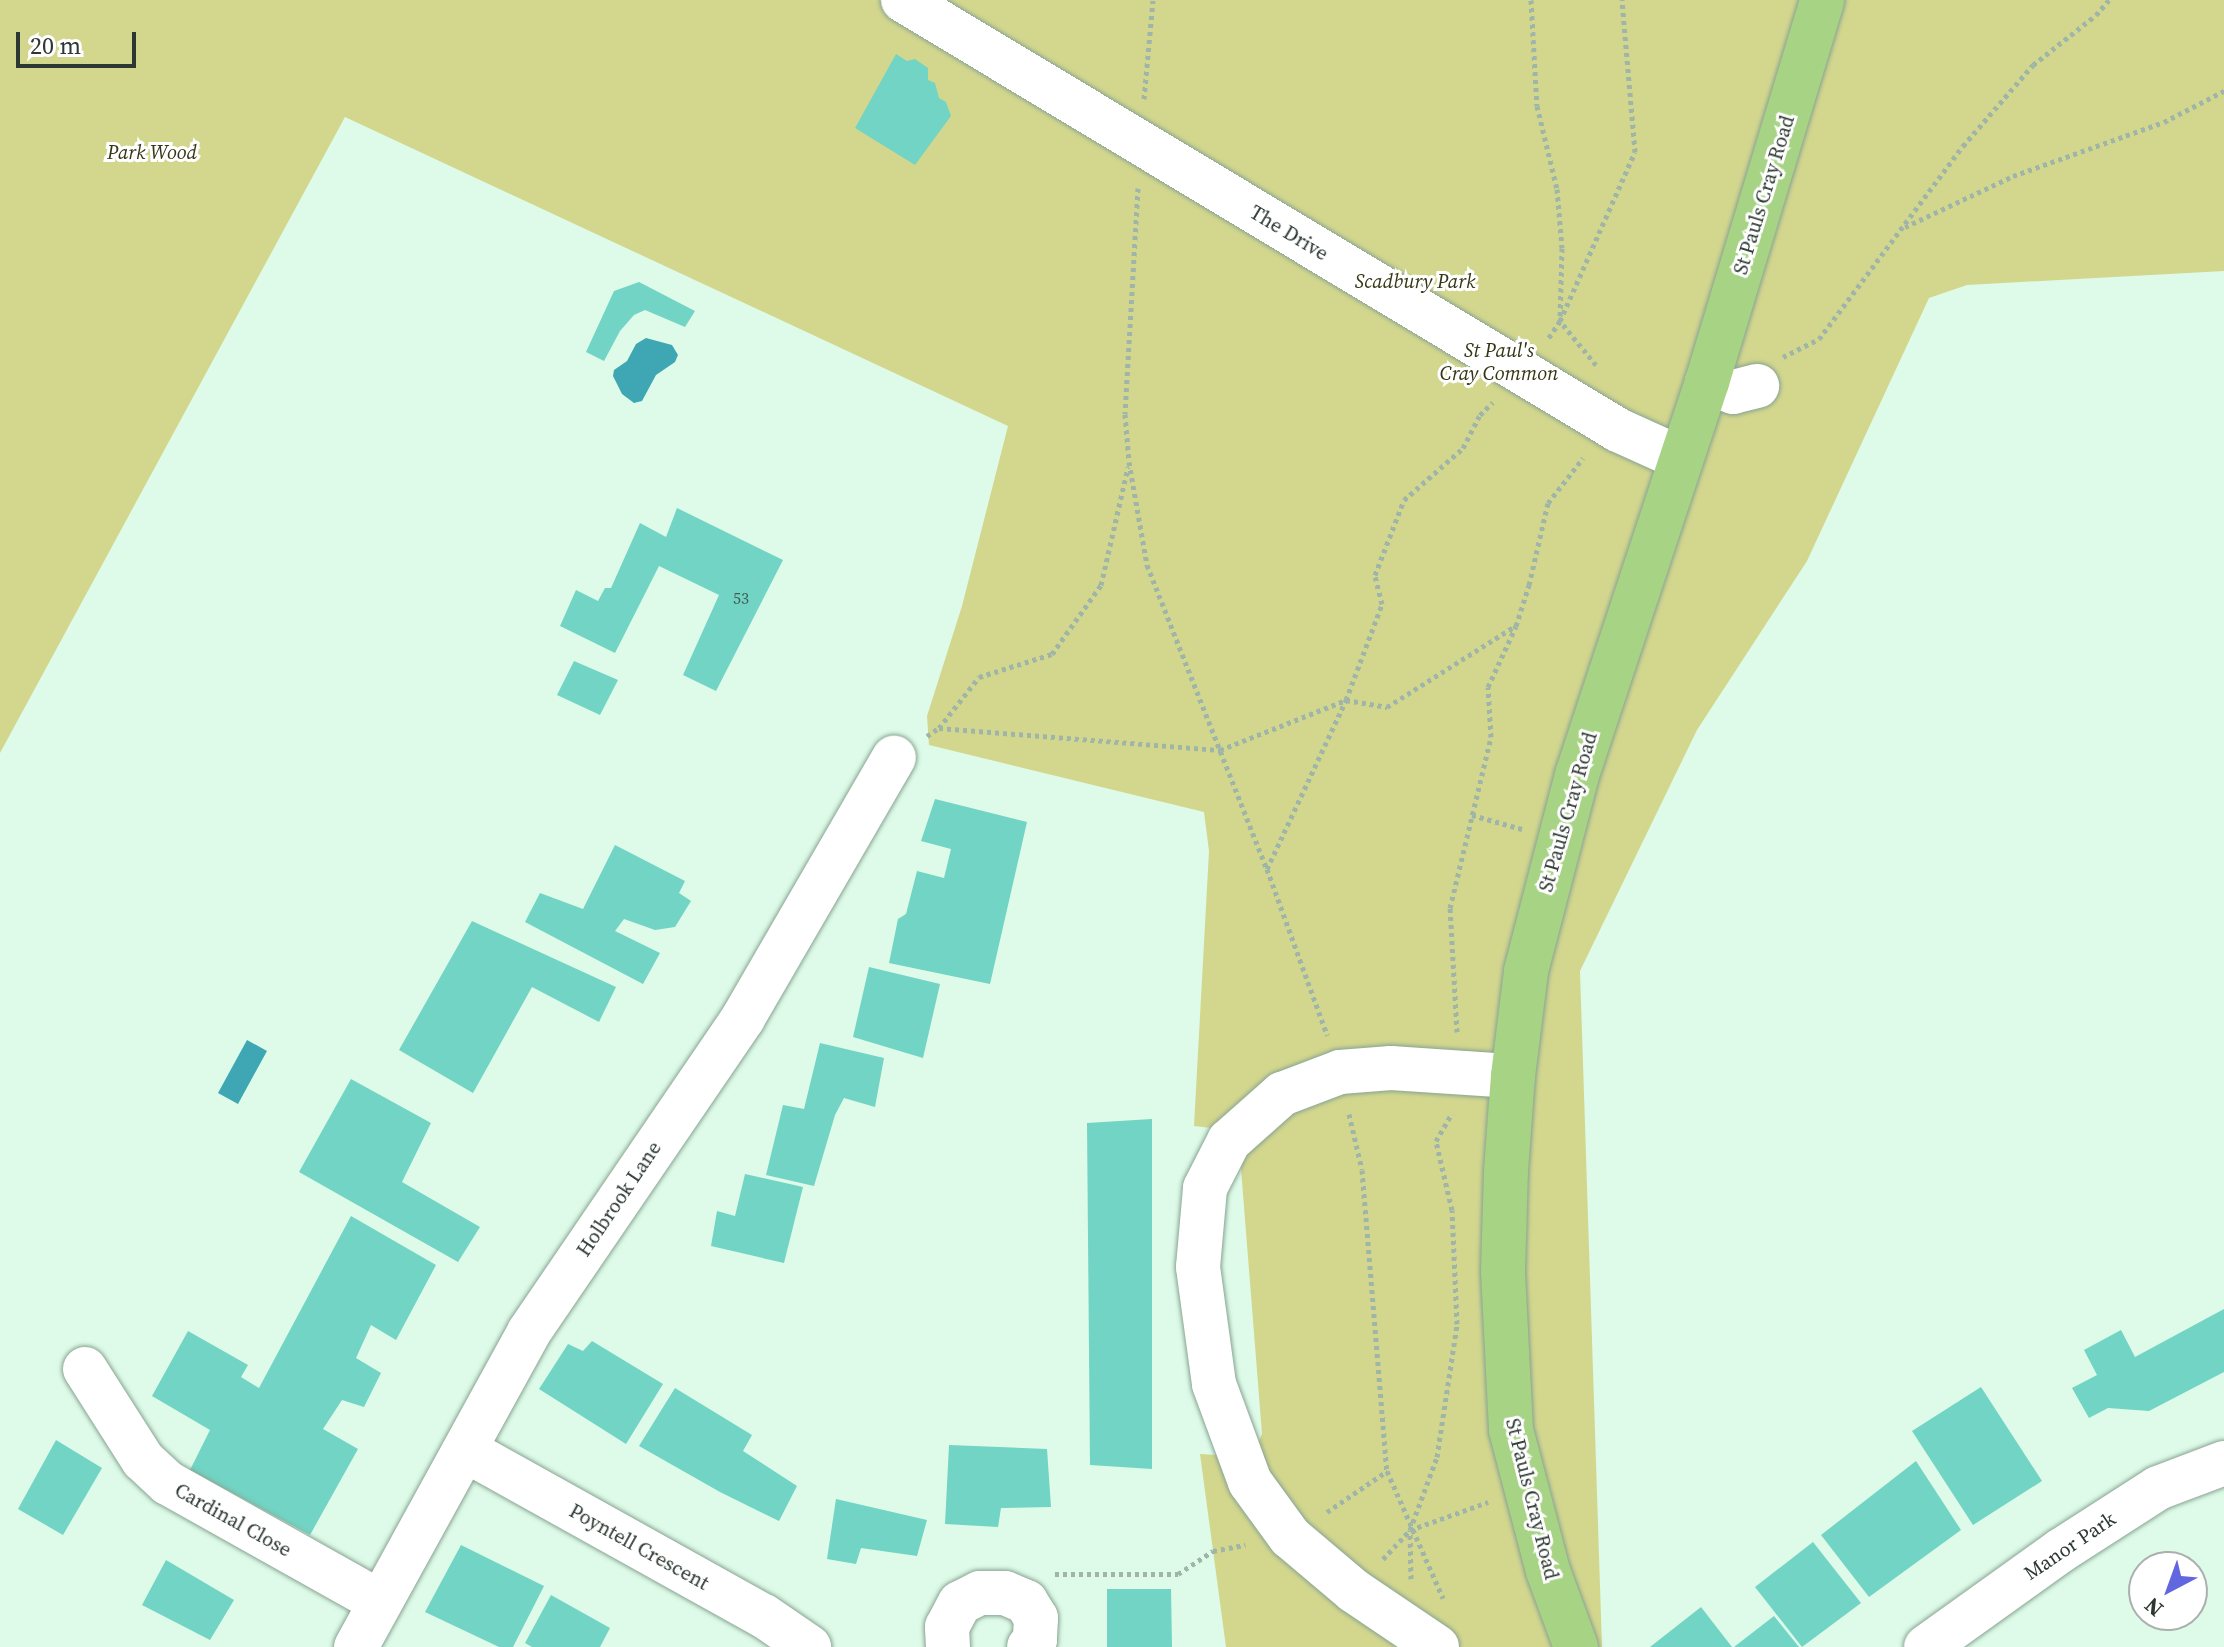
<!DOCTYPE html>
<style>
body{margin:0}
#map{position:relative;width:2224px;height:1647px;overflow:hidden;background:#ddfbe8;font-family:"Source Serif 4",serif}
div>[style]{position:absolute}
[style*='--x']{left:calc(var(--x)*1px);top:calc(var(--y)*1px);width:calc(var(--w)*1px);rotate:calc(var(--a)*1deg)}
.green>*{inset:0;background:#d3d78e}
.water>*{inset:0;background:#3ea7b3}
.building>*{inset:0;background:#72d4c4}
.path>*{height:5px;margin-top:-2.5px;transform-origin:0;background:repeating-linear-gradient(90deg,#9eb5a7 0 4px,transparent 0 8px)}
.roads{filter:drop-shadow(0 0 2px #88a392) drop-shadow(0 0 2px #88a392)}
.minor>*{height:44px;margin:-22px;padding:0 22px;transform-origin:22px;border-radius:22px;background:#fff}
.major>*{height:44px;margin:-22px;padding:0 22px;transform-origin:22px;border-radius:22px;background:#a7d385}
span{translate:-50% -50%;white-space:nowrap;text-align:center;line-height:1.15;-webkit-text-stroke:6px #fff;paint-order:stroke}
.number-label{font-size:16px;color:#3e5f56}
.number-label span{-webkit-text-stroke-width:0}
.park-label{font-size:20px;color:#353615;font-style:italic}
.street-label{font-size:20px;color:#2c3831}
.north{position:absolute;left:2128px;top:1551px;width:80px;height:80px;box-sizing:border-box;background:#fff;border:2px solid #abafad;border-radius:50%;rotate:221deg;font-size:22px;font-weight:700;line-height:32px;text-align:center;color:#2c3831}
.north::after{content:'';display:block;margin:auto;width:28px;height:36px;background:#6267df;clip-path:polygon(50% 0,100% 100%,50% 72%,0 100%)}
.scale{position:absolute;left:16px;top:32px;width:120px;height:36px;box-sizing:border-box;border:4px solid #2c3831;border-top:0;padding-left:10px;font-size:24px;line-height:28px;white-space:nowrap;color:#2c3831;-webkit-text-stroke:6px #fff;paint-order:stroke}
</style>
<div id="map">
<div class="green">
<i style="clip-path:polygon(0 0,2224px 0,2224px 271px,1967px 285px,1929px 298px,1807px 561px,1697px 730px,1580px 971px,1602px 1647px,1226px 1647px,1200px 1454px,1252px 1457px,1262px 1434px,1238px 1131px,1194px 1126px,1209px 851px,1204px 812px,929px 745px,927px 716px,962px 606px,1008px 426px,345px 117px,0 753px)"></i>
</div>
<div class="water">
<i style="clip-path:polygon(646px 338px,672px 345px,678px 355px,675px 362px,656px 375px,642px 401px,634px 403px,622px 394px,613px 376px,614px 370px,627px 361px,636px 344px)"></i>
<i style="clip-path:polygon(247px 1040px,267px 1051px,238px 1104px,218px 1093px)"></i>
</div>
<div class="building">
<i style="clip-path:polygon(896px 54px,907px 61px,915px 59px,928px 68px,928px 80px,935px 83px,939px 98px,946px 102px,951px 116px,915px 165px,855px 128px)"></i>
<i style="clip-path:polygon(639px 282px,695px 311px,685px 327px,645px 310px,634px 315px,620px 331px,604px 361px,586px 352px,614px 291px)"></i>
<i style="clip-path:polygon(677px 508px,783px 560px,716px 691px,683px 675px,719px 595px,659px 566px,615px 653px,560px 626px,576px 590px,598px 601px,605px 588px,611px 588px,640px 523px,666px 537px)"></i>
<i style="clip-path:polygon(574px 661px,618px 680px,600px 715px,557px 695px)"></i>
<i style="clip-path:polygon(935px 799px,1027px 822px,990px 984px,889px 963px,898px 919px,906px 914px,917px 871px,944px 878px,951px 849px,921px 841px)"></i>
<i style="clip-path:polygon(615px 845px,685px 881px,679px 893px,691px 901px,675px 927px,655px 930px,624px 919px,615px 931px,660px 953px,643px 984px,525px 922px,540px 893px,583px 909px)"></i>
<i style="clip-path:polygon(472px 921px,616px 987px,599px 1022px,532px 987px,473px 1093px,399px 1050px)"></i>
<i style="clip-path:polygon(869px 967px,940px 984px,923px 1058px,853px 1037px)"></i>
<i style="clip-path:polygon(820px 1043px,884px 1058px,875px 1107px,844px 1098px,835px 1115px,814px 1186px,766px 1175px,783px 1105px,804px 1109px)"></i>
<i style="clip-path:polygon(351px 1079px,431px 1123px,402px 1182px,480px 1227px,458px 1262px,299px 1172px)"></i>
<i style="clip-path:polygon(1152px 1119px,1152px 1469px,1090px 1465px,1087px 1123px)"></i>
<i style="clip-path:polygon(745px 1174px,803px 1187px,784px 1263px,711px 1246px,717px 1211px,735px 1216px)"></i>
<i style="clip-path:polygon(351px 1216px,436px 1265px,396px 1340px,371px 1325px,356px 1358px,381px 1373px,364px 1407px,342px 1400px,323px 1429px,358px 1449px,310px 1535px,190px 1470px,210px 1430px,152px 1396px,188px 1331px,248px 1365px,241px 1377px,259px 1388px)"></i>
<i style="clip-path:polygon(2224px 1309px,2224px 1372px,2149px 1411px,2108px 1408px,2089px 1418px,2072px 1388px,2097px 1375px,2084px 1350px,2121px 1330px,2135px 1357px)"></i>
<i style="clip-path:polygon(592px 1341px,663px 1384px,626px 1444px,539px 1389px,568px 1344px,583px 1351px)"></i>
<i style="clip-path:polygon(1981px 1387px,2042px 1481px,1973px 1525px,1912px 1431px)"></i>
<i style="clip-path:polygon(675px 1388px,752px 1435px,743px 1451px,797px 1486px,779px 1521px,720px 1492px,639px 1446px)"></i>
<i style="clip-path:polygon(56px 1440px,102px 1468px,63px 1535px,18px 1509px)"></i>
<i style="clip-path:polygon(949px 1445px,1047px 1449px,1051px 1507px,1001px 1508px,998px 1527px,945px 1524px)"></i>
<i style="clip-path:polygon(1916px 1461px,1961px 1530px,1869px 1597px,1821px 1535px)"></i>
<i style="clip-path:polygon(836px 1499px,927px 1520px,917px 1556px,861px 1548px,856px 1564px,827px 1559px)"></i>
<i style="clip-path:polygon(1813px 1542px,1861px 1603px,1802px 1647px,1755px 1587px)"></i>
<i style="clip-path:polygon(461px 1545px,544px 1586px,513px 1647px,499px 1647px,425px 1612px)"></i>
<i style="clip-path:polygon(166px 1560px,234px 1600px,210px 1640px,142px 1605px)"></i>
<i style="clip-path:polygon(1107px 1589px,1171px 1589px,1172px 1647px,1107px 1647px)"></i>
<i style="clip-path:polygon(551px 1595px,610px 1628px,600px 1647px,532px 1647px,525px 1643px)"></i>
<i style="clip-path:polygon(1701px 1607px,1732px 1647px,1650px 1647px)"></i>
<i style="clip-path:polygon(1774px 1616px,1799px 1647px,1734px 1647px)"></i>
</div>
<div class="path">
<i style="--x:1531;--y:0;--w:106;--a:86.8"></i>
<i style="--x:1537;--y:106;--w:85;--a:76.5"></i>
<i style="--x:1557;--y:189;--w:59;--a:85.2"></i>
<i style="--x:1562;--y:248;--w:73;--a:91.6"></i>
<i style="--x:1560;--y:321;--w:23;--a:124"></i>
<i style="--x:1144;--y:99;--w:99;--a:-84.8"></i>
<i style="--x:1138;--y:188;--w:226;--a:93.3"></i>
<i style="--x:1125;--y:414;--w:48;--a:85.2"></i>
<i style="--x:1129;--y:462;--w:105;--a:80.1"></i>
<i style="--x:1147;--y:565;--w:327;--a:68.5"></i>
<i style="--x:1267;--y:869;--w:177;--a:70.1"></i>
<i style="--x:1905;--y:227;--w:119;--a:-25.3"></i>
<i style="--x:2013;--y:176;--w:160;--a:-19.7"></i>
<i style="--x:2164;--y:122;--w:68;--a:-27.3"></i>
<i style="--x:1783;--y:357;--w:40;--a:-26.6"></i>
<i style="--x:1819;--y:339;--w:241;--a:-53.3"></i>
<i style="--x:1963;--y:146;--w:107;--a:-49.2"></i>
<i style="--x:2033;--y:65;--w:80;--a:-38.4"></i>
<i style="--x:2096;--y:15;--w:20;--a:-49"></i>
<i style="--x:1596;--y:365;--w:57;--a:-129.3"></i>
<i style="--x:1560;--y:321;--w:185;--a:-66.1"></i>
<i style="--x:1635;--y:152;--w:153;--a:-94.9"></i>
<i style="--x:939;--y:728;--w:282;--a:4.5"></i>
<i style="--x:1220;--y:750;--w:136;--a:-21.6"></i>
<i style="--x:1346;--y:700;--w:42;--a:9.7"></i>
<i style="--x:1387;--y:707;--w:151;--a:-32.3"></i>
<i style="--x:927;--y:736;--w:14;--a:-34"></i>
<i style="--x:939;--y:728;--w:65;--a:-51.9"></i>
<i style="--x:979;--y:677;--w:77;--a:-17.5"></i>
<i style="--x:1052;--y:654;--w:85;--a:-54.6"></i>
<i style="--x:1101;--y:585;--w:121;--a:-77.1"></i>
<i style="--x:1472;--y:815;--w:52;--a:15.6"></i>
<i style="--x:1267;--y:869;--w:187;--a:-64.9"></i>
<i style="--x:1346;--y:700;--w:103;--a:-69.4"></i>
<i style="--x:1382;--y:604;--w:30;--a:-104"></i>
<i style="--x:1375;--y:575;--w:80;--a:-68.9"></i>
<i style="--x:1404;--y:500;--w:79;--a:-41.4"></i>
<i style="--x:1463;--y:448;--w:37;--a:-63"></i>
<i style="--x:1480;--y:415;--w:18;--a:-45"></i>
<i style="--x:1457;--y:1032;--w:124;--a:-93.2"></i>
<i style="--x:1450;--y:908;--w:176;--a:-76.5"></i>
<i style="--x:1491;--y:737;--w:50;--a:-93.4"></i>
<i style="--x:1488;--y:687;--w:67;--a:-65.3"></i>
<i style="--x:1516;--y:626;--w:43;--a:-72.4"></i>
<i style="--x:1529;--y:585;--w:84;--a:-77"></i>
<i style="--x:1548;--y:503;--w:57;--a:-52.1"></i>
<i style="--x:1349;--y:1114;--w:57;--a:76.9"></i>
<i style="--x:1362;--y:1170;--w:302;--a:85.3"></i>
<i style="--x:1387;--y:1471;--w:139;--a:66.2"></i>
<i style="--x:1327;--y:1512;--w:73;--a:-34.3"></i>
<i style="--x:1383;--y:1559;--w:40;--a:-47"></i>
<i style="--x:1410;--y:1530;--w:83;--a:-19.7"></i>
<i style="--x:1055;--y:1574;--w:123;--a:0"></i>
<i style="--x:1178;--y:1574;--w:42;--a:-33.3"></i>
<i style="--x:1213;--y:1551;--w:33;--a:-11"></i>
<i style="--x:1411;--y:1579;--w:49;--a:-91.2"></i>
<i style="--x:1410;--y:1530;--w:78;--a:-69.7"></i>
<i style="--x:1437;--y:1457;--w:134;--a:-81.4"></i>
<i style="--x:1457;--y:1324;--w:114;--a:-92.5"></i>
<i style="--x:1452;--y:1210;--w:71;--a:-103.1"></i>
<i style="--x:1436;--y:1141;--w:32;--a:-60"></i>
</div>
<div class="roads">
<div class="minor">
<i style="--x:903;--y:0;--w:834;--a:31.02"></i>
<i style="--x:1618;--y:430;--w:68;--a:24.3"></i>
<i style="--x:1707;--y:382;--w:28;--a:21"></i>
<i style="--x:1733;--y:392;--w:25;--a:-14"></i>
<i style="--x:85;--y:1369;--w:108;--a:57.5"></i>
<i style="--x:143;--y:1460;--w:34;--a:43"></i>
<i style="--x:168;--y:1483;--w:243;--a:29.3"></i>
<i style="--x:467;--y:1451;--w:340;--a:29.1"></i>
<i style="--x:764;--y:1616;--w:55;--a:34.6"></i>
<i style="--x:356;--y:1647;--w:359;--a:-61.2"></i>
<i style="--x:529;--y:1332;--w:380;--a:-55.7"></i>
<i style="--x:743;--y:1018;--w:301;--a:-59.9"></i>
<i style="--x:948;--y:1647;--w:20;--a:-93"></i>
<i style="--x:947;--y:1627;--w:27;--a:-62"></i>
<i style="--x:960;--y:1603;--w:22;--a:-27"></i>
<i style="--x:980;--y:1593;--w:25;--a:0"></i>
<i style="--x:1005;--y:1593;--w:23;--a:23"></i>
<i style="--x:1026;--y:1602;--w:19;--a:58"></i>
<i style="--x:1036;--y:1618;--w:22;--a:93"></i>
<i style="--x:1035;--y:1640;--w:9;--a:131"></i>
<i style="--x:1437;--y:1647;--w:100;--a:-146"></i>
<i style="--x:1354;--y:1591;--w:84;--a:-139.8"></i>
<i style="--x:1290;--y:1537;--w:68;--a:-126"></i>
<i style="--x:1250;--y:1482;--w:104;--a:-110.2"></i>
<i style="--x:1214;--y:1384;--w:118;--a:-97.8"></i>
<i style="--x:1198;--y:1267;--w:79;--a:-84.9"></i>
<i style="--x:1205;--y:1188;--w:53;--a:-62.9"></i>
<i style="--x:1229;--y:1141;--w:71;--a:-41.6"></i>
<i style="--x:1282;--y:1094;--w:62;--a:-20.8"></i>
<i style="--x:1340;--y:1072;--w:51;--a:-4.5"></i>
<i style="--x:1391;--y:1068;--w:122;--a:3.8"></i>
<i style="--x:1926;--y:1647;--w:165;--a:-35.6"></i>
<i style="--x:2060;--y:1551;--w:117;--a:-32.7"></i>
<i style="--x:2158;--y:1488;--w:71;--a:-20.7"></i>
</div>
<div class="major">
<i style="--x:1576;--y:1647;--w:81;--a:-110.2"></i>
<i style="--x:1548;--y:1571;--w:146;--a:-104.7"></i>
<i style="--x:1511;--y:1430;--w:159;--a:-92.9"></i>
<i style="--x:1503;--y:1271;--w:100;--a:-88.3"></i>
<i style="--x:1506;--y:1171;--w:95;--a:-85.8"></i>
<i style="--x:1513;--y:1076;--w:106;--a:-82.9"></i>
<i style="--x:1526;--y:971;--w:203;--a:-75.4"></i>
<i style="--x:1577;--y:775;--w:414;--a:-71.7"></i>
<i style="--x:1707;--y:382;--w:399;--a:-73.2"></i>
</div>
</div>
<div class="number-label">
<span style="left:741px;top:598px">53</span>
</div>
<div class="park-label">
<span style="left:152px;top:152px">Park Wood</span>
<span style="left:1415px;top:281px">Scadbury Park</span>
<span style="left:1499px;top:362px">St Paul's<br>Cray Common</span>
</div>
<div class="street-label">
<span style="left:1764px;top:195px;rotate:-73deg">St Pauls Cray Road</span>
<span style="left:1289px;top:233px;rotate:31deg">The Drive</span>
<span style="left:1568px;top:812px;rotate:-74deg">St Pauls Cray Road</span>
<span style="left:619px;top:1199px;rotate:-56deg">Holbrook Lane</span>
<span style="left:1532px;top:1499px;rotate:76deg">St Pauls Cray Road</span>
<span style="left:233px;top:1520px;rotate:29deg">Cardinal Close</span>
<span style="left:2070px;top:1546px;rotate:-34deg">Manor Park</span>
<span style="left:639px;top:1547px;rotate:29deg">Poyntell Crescent</span>
</div>
<div class="north">N</div>
<div class="scale">20 m</div>
</div>
